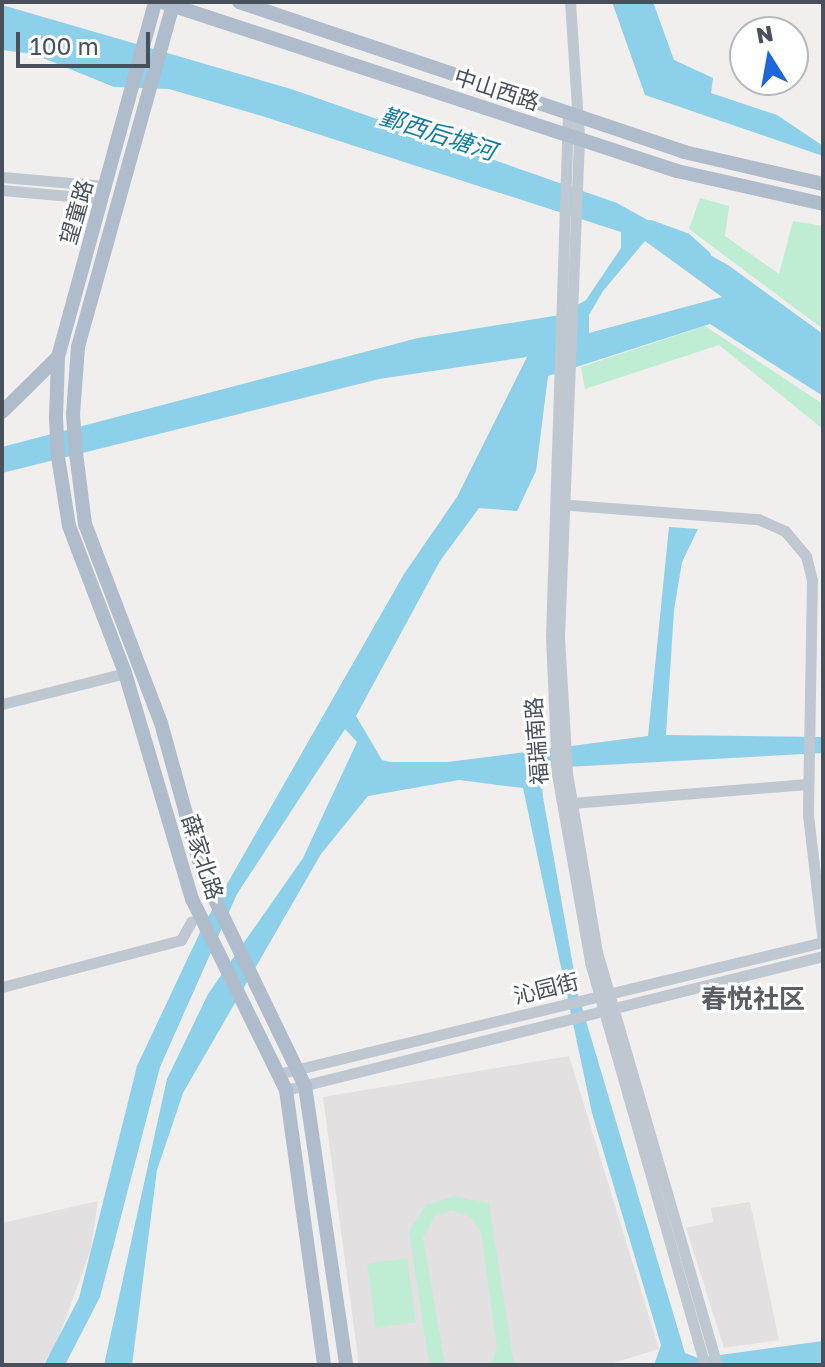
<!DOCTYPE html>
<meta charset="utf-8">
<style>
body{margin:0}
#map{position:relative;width:825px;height:1367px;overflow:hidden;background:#f1eeee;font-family:"Golos Text","Noto Sans SC",sans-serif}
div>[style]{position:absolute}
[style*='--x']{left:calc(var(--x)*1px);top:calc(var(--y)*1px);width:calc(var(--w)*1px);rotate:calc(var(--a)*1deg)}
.education>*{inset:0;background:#e2e0e0}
.green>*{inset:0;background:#beedd3}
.water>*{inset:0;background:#8cd0e9}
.canal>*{height:9px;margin:-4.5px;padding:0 4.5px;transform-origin:4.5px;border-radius:4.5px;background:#8cd0e9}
.minor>*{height:11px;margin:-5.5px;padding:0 5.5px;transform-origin:5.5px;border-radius:5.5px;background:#bfc8d0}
.major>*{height:14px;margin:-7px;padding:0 7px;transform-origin:7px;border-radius:7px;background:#afbccc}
.major-bridge>*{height:14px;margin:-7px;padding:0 7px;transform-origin:7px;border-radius:7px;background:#afbccc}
span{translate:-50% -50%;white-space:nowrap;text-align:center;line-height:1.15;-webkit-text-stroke:6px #fff;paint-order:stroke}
.street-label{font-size:22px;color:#47505b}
.water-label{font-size:24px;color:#117da5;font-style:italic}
.quarter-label{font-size:26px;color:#5b5e63;font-weight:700}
.frame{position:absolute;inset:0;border:4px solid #47505b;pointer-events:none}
.north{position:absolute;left:729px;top:16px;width:80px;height:80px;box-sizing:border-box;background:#fff;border:2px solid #b5b9bd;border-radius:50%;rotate:349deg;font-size:22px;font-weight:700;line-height:32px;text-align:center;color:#47505b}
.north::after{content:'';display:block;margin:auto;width:28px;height:36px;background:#1e66db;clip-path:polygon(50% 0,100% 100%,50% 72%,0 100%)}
.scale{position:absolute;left:16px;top:32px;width:134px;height:36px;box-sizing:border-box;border:4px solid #47505b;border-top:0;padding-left:10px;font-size:24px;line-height:28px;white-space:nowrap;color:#47505b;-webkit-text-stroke:6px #fff;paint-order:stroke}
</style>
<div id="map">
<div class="education">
<i style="clip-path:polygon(569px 1056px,659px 1349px,607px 1365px,359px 1365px,323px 1097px)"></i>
<i style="clip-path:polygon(98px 1201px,91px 1249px,57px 1342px,42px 1365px,2px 1365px,2px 1223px)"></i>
<i style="clip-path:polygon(750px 1202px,779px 1340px,724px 1348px,686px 1228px,713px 1222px,711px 1208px)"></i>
</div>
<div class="green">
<i style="clip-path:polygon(700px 198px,729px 206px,725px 236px,779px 274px,793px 221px,823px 226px,823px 329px,689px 229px)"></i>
<i style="clip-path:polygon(705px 326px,823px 404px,823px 429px,719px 345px,585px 389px,581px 367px)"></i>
<i style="clip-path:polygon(453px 1196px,489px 1203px,514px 1365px,491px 1365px,497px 1348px,481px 1232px,471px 1217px,452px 1210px,435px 1216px,423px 1238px,445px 1365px,432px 1365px,428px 1357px,409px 1232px,426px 1205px)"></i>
<i style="clip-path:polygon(407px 1258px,416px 1322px,376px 1328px,367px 1264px)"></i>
</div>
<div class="water">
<i style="clip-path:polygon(612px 2px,653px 2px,674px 60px,713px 78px,711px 93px,777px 115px,823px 146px,823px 156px,645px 95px)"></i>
<i style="clip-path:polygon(evenodd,2px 5px,291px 89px,617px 203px,728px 265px,823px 334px,823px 396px,710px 324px,548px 376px,536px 471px,517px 511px,479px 508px,440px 561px,356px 716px,382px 760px,390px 762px,448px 762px,648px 736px,669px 527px,698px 529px,682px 562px,674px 610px,666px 735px,823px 737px,823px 753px,548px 768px,541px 775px,543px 797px,578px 994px,685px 1353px,698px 1358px,823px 1341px,823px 1364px,654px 1365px,661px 1345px,592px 1113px,523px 788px,459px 780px,368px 796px,321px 854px,183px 1093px,157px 1170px,132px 1365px,104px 1365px,167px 1079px,208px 994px,303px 858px,357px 742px,345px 729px,237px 894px,160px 1067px,100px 1297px,65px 1365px,44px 1365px,79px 1298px,137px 1066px,203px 926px,404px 574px,457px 497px,527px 357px,379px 379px,2px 473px,2px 447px,418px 338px,560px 315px,586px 300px,621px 248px,621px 232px,262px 116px,169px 89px,114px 87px,33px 54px,2px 50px,2px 5px,645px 241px,722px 297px,589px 333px,589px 315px,603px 291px,645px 241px)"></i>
</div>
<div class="canal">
<i style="--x:650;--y:224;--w:38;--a:20"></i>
<i style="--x:686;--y:237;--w:27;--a:42"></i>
</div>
<div class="minor">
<i style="--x:570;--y:2;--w:137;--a:86.2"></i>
<i style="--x:579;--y:139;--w:498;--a:92.3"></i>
<i style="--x:559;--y:637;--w:136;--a:86.6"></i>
<i style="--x:567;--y:773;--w:181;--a:80.5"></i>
<i style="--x:597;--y:952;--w:430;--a:73.8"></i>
<i style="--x:568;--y:113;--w:523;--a:91.86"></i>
<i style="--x:551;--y:636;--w:138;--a:87.5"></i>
<i style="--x:557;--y:774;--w:191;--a:80"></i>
<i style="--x:590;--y:962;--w:419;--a:74.1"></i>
<i style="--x:2;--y:177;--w:104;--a:4.9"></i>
<i style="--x:2;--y:190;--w:100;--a:5.1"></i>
<i style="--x:557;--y:504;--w:202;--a:4.3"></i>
<i style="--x:758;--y:519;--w:30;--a:24"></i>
<i style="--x:785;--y:531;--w:33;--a:50"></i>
<i style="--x:806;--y:556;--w:25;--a:76"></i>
<i style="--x:812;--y:580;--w:235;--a:91"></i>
<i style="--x:808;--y:815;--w:128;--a:83.3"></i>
<i style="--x:2;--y:704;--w:127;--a:-14.1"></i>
<i style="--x:572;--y:803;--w:236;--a:-4.6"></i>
<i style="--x:2;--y:987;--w:185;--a:-14.7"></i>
<i style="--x:181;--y:940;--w:21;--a:-61"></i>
<i style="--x:278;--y:1074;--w:561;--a:-13.61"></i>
<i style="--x:286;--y:1090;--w:553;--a:-14.01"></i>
</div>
<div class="major">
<i style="--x:162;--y:2;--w:542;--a:18.17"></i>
<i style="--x:677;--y:171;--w:150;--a:12.7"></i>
<i style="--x:239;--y:2;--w:470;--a:18.6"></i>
<i style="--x:684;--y:152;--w:143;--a:13"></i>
<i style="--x:2;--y:412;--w:78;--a:-44.5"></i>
<i style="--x:58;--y:357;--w:368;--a:-74.7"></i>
<i style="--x:73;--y:414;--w:67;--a:-85.7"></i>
<i style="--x:78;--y:347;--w:358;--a:-74.5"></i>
<i style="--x:56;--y:418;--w:61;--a:-88.1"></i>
<i style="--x:76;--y:453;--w:72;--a:82.8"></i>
<i style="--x:85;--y:524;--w:213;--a:69.1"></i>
<i style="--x:161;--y:723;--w:158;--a:74.6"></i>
<i style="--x:203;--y:875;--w:234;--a:64.2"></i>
<i style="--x:305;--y:1086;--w:282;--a:81.6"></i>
<i style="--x:58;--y:457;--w:70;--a:80.9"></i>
<i style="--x:69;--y:526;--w:157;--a:69.1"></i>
<i style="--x:125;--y:673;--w:236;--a:73.5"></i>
<i style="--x:192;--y:899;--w:213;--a:63.8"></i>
<i style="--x:286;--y:1090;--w:278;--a:82.1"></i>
</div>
<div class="major-bridge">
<i style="--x:73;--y:414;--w:39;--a:86"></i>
<i style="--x:56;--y:418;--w:39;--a:87"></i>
</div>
<div class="street-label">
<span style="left:497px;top:89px;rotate:18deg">中山西路</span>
<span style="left:76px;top:212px;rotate:-74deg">望童路</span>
<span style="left:536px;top:741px;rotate:-94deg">福瑞南路</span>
<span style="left:203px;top:857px;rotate:72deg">薛家北路</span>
<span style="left:546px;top:988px;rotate:-14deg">沁园街</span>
</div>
<div class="water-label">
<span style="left:438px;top:133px;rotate:18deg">鄞西后塘河</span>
</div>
<div class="quarter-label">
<span style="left:753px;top:999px">春悦社区</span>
</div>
<div class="frame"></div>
<div class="north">N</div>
<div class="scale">100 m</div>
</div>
